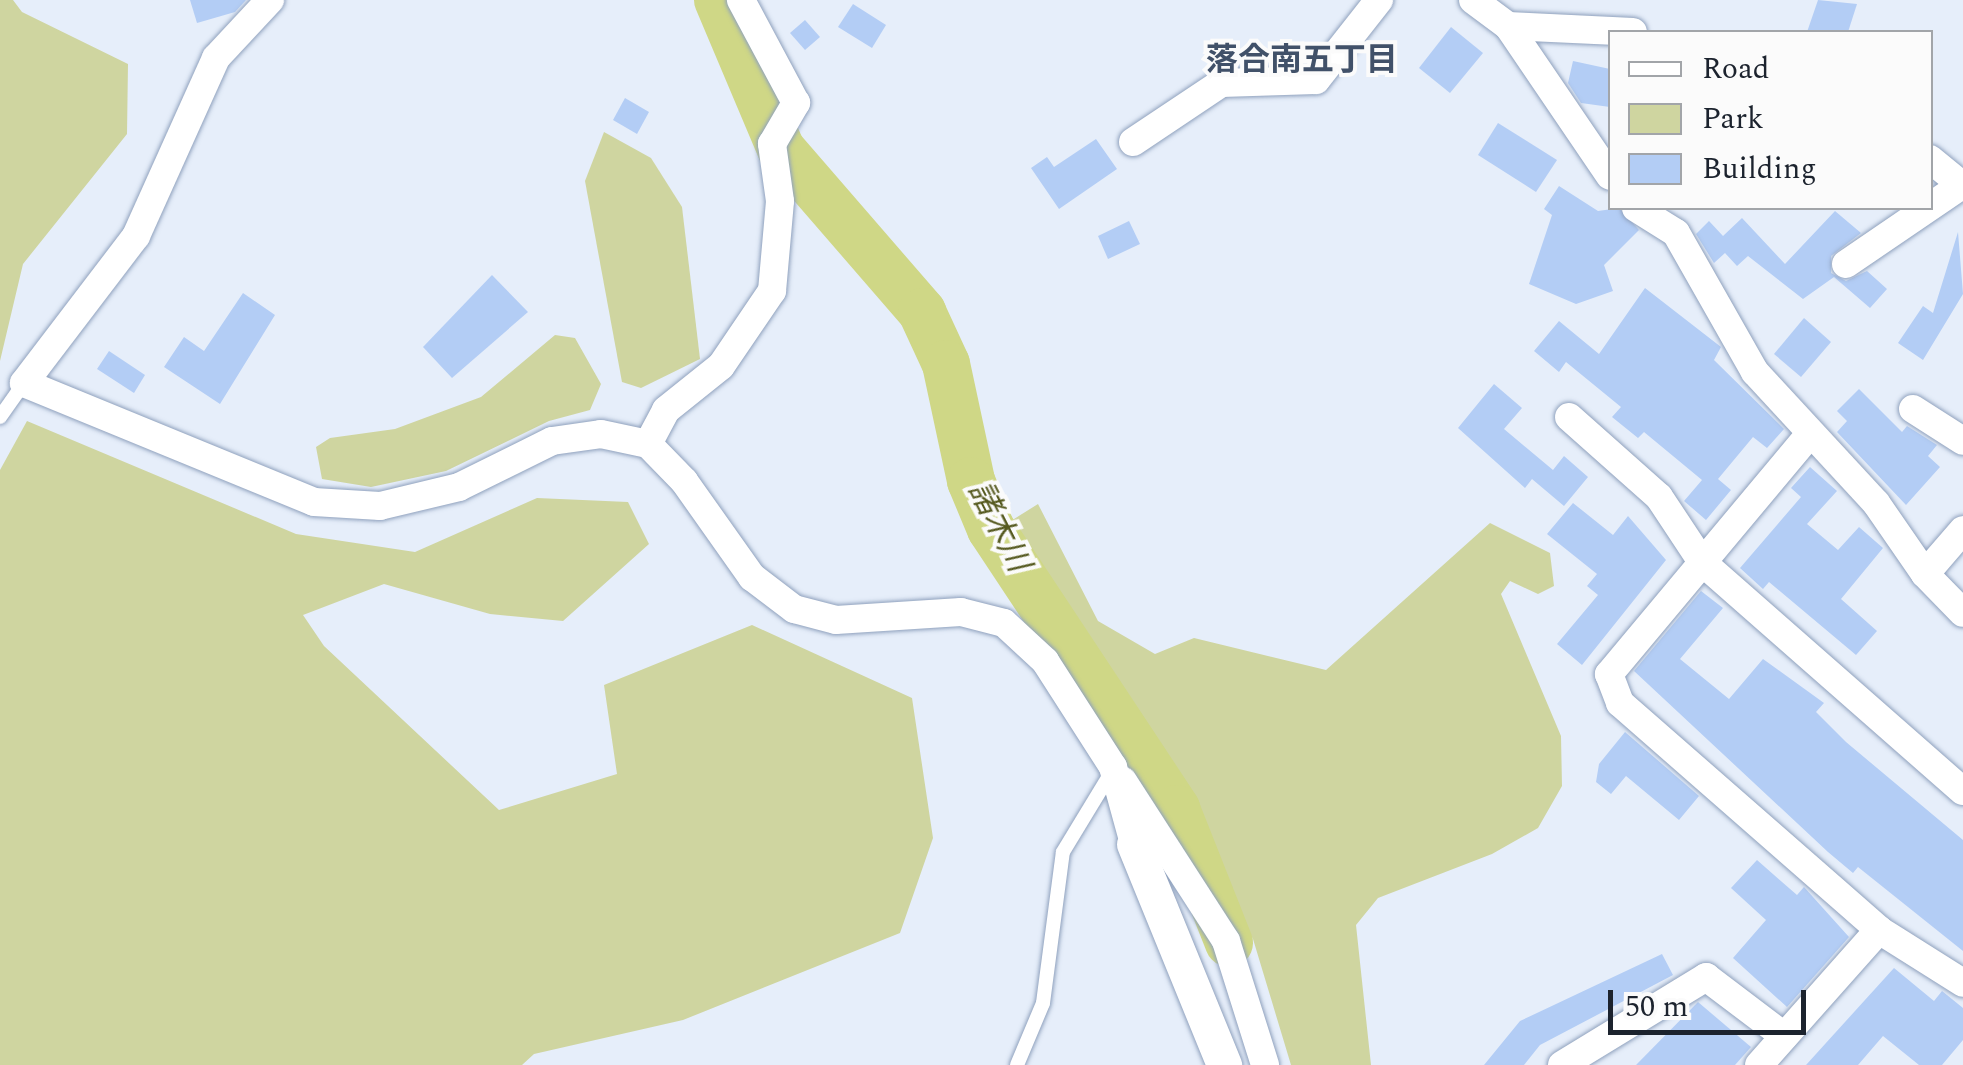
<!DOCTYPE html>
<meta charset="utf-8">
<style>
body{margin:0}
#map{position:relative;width:1963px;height:1065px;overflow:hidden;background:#e6eefa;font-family:Spectral,"Noto Sans JP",serif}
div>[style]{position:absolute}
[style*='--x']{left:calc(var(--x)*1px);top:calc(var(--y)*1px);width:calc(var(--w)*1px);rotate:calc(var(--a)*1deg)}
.green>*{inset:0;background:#cfd5a0}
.river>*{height:48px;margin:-24px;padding:0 24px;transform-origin:24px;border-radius:24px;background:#cfd786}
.building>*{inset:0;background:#b3cdf5}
.roads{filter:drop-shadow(0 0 2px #8fa1bd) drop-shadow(0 0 2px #8fa1bd)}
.service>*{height:14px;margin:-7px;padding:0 7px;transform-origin:7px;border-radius:7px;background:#fff}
.minor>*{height:28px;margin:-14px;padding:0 14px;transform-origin:14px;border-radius:14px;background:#fff}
.tertiary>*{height:35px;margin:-17.5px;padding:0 17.5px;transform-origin:17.5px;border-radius:17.5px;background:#fff}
span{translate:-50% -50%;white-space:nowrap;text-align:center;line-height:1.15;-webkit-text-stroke:8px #fbfbfb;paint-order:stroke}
.neighbourhood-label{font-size:32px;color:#415169;font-weight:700}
.water-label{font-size:32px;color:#565a20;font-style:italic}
.legend{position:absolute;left:1608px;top:30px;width:325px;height:180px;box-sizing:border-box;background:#fbfbfb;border:2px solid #a2a5a9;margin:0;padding:12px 18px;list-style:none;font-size:30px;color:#1c232e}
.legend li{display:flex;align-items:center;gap:20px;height:50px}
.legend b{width:50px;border:2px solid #a2a5a9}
.scale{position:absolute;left:1608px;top:990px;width:198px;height:45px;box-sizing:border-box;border:5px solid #1c232e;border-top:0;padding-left:12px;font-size:30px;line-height:35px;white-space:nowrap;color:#1c232e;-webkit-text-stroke:8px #fbfbfb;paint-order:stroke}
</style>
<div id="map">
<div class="green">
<i style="clip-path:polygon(0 0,13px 0,22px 12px,128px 64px,127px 134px,23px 264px,0 361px)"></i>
<i style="clip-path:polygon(604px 132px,651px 158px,682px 207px,700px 359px,641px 388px,622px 382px,585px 181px)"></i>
<i style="clip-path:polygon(555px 335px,575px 338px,601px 384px,590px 410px,549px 421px,446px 471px,371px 487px,322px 479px,316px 447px,330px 438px,395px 429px,481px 397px)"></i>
<i style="clip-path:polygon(27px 421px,296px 534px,415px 552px,537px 498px,628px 502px,649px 544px,563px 621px,490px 614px,384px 584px,303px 615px,324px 646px,499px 810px,617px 774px,604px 685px,752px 625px,912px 698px,933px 838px,900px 933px,683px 1020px,534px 1054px,522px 1065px,0 1065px,0 470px)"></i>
<i style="clip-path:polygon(1038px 504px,1098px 621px,1155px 654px,1194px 638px,1326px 670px,1490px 523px,1550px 553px,1554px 586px,1538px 594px,1510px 581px,1501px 594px,1561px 736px,1562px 786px,1538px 828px,1492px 854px,1378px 898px,1356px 925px,1371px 1065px,1291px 1065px,1253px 939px,1197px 838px,1164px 757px,1005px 573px,1006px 524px)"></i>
</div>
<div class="river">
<i style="--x:718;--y:0;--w:162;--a:67.1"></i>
<i style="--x:781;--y:149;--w:216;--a:49.1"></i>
<i style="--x:922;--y:312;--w:57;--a:65.2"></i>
<i style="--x:946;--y:364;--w:120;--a:77.9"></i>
<i style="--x:971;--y:481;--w:52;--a:67.4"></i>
<i style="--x:991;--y:529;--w:336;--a:56.5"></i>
<i style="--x:1176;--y:809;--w:144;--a:68.4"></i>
</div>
<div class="building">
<i style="clip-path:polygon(190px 0,246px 0,235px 12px,197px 23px)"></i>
<i style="clip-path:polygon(1818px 0,1857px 4px,1848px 32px,1807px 32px)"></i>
<i style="clip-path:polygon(853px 4px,886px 25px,872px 48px,838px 27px)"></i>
<i style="clip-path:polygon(805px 20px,820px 37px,805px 50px,790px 33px)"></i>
<i style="clip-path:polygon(1451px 27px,1483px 53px,1450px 93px,1419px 68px)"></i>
<i style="clip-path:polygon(1573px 61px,1610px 69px,1610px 107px,1581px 103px,1568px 83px)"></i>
<i style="clip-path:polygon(625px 98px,649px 112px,637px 134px,613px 120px)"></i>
<i style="clip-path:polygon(1498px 123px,1557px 160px,1536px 192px,1478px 155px)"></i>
<i style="clip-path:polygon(1096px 139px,1117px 169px,1059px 209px,1031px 168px,1047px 157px,1054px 167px)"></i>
<i style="clip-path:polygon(1559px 186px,1598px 211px,1619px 208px,1639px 230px,1604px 265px,1613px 291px,1576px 304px,1529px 284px,1552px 215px,1544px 209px)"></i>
<i style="clip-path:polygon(1835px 211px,1861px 233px,1831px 256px,1831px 273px,1846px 281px,1867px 271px,1887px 289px,1870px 308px,1834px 277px,1803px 299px,1748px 256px,1737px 266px,1725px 253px,1714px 263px,1696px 234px,1709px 221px,1723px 236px,1742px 218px,1785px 264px)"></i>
<i style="clip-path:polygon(1129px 221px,1140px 244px,1108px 259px,1098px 236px)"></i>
<i style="clip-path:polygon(1958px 232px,1963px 294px,1923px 360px,1898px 343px,1923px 306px,1933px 313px)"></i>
<i style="clip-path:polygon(492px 275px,528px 312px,452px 378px,423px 347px)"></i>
<i style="clip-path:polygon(1645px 288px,1721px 347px,1714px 360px,1784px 429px,1767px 448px,1753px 437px,1718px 479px,1731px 490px,1706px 520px,1684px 501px,1702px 480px,1644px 432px,1638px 438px,1612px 417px,1621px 407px,1566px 362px,1559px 372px,1534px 351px,1559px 321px,1599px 354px)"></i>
<i style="clip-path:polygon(243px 293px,275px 315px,220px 404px,164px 367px,184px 337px,204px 351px)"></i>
<i style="clip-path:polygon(1804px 318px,1831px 342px,1801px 377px,1774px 354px)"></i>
<i style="clip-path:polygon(109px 351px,145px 375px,134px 393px,97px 369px)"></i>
<i style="clip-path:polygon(1494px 384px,1522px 408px,1504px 429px,1553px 470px,1564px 456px,1588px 477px,1564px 506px,1532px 479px,1525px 488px,1458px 428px)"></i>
<i style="clip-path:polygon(1859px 389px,1902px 432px,1907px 426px,1937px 445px,1928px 456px,1940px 467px,1906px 505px,1837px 432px,1847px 421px,1837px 411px)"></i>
<i style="clip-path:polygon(1810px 467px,1837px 491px,1807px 524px,1838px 550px,1859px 527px,1883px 548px,1841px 599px,1877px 631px,1856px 655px,1769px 582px,1763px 589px,1740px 568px,1801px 497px,1791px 488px)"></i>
<i style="clip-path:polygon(1573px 503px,1613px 535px,1628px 516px,1666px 560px,1582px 665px,1557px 644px,1598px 595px,1587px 586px,1597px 574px,1547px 534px)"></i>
<i style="clip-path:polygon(1701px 591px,1723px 608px,1680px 659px,1729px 699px,1763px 659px,1824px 703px,1816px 712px,1846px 742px,1963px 840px,1963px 951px,1858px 867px,1853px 873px,1828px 852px,1634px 671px)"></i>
<i style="clip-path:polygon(1625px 732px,1699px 796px,1679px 820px,1626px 776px,1611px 794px,1596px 782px,1599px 764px)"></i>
<i style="clip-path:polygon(1757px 860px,1797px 895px,1804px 887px,1849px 937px,1787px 1007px,1733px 958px,1766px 920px,1731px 888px)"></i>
<i style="clip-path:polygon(1662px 954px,1673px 975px,1540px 1045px,1524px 1065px,1484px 1065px,1520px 1021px)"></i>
<i style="clip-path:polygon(1894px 968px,1934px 1001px,1942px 991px,1963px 1008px,1963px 1040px,1942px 1065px,1919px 1065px,1883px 1036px,1858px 1065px,1806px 1065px)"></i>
<i style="clip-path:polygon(1698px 1002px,1751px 1047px,1735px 1065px,1636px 1065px)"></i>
</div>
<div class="roads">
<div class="service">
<i style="--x:0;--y:417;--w:42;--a:-54.8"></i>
<i style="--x:1017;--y:1065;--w:67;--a:-67.2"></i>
<i style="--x:1043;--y:1003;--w:152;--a:-82.5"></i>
<i style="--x:1063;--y:852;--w:95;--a:-58.8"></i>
</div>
<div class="minor">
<i style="--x:270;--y:0;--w:79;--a:133"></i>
<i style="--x:216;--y:58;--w:195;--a:114.2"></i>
<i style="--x:136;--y:236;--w:185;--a:127.3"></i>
<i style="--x:24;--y:383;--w:313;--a:22.3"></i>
<i style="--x:314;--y:502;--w:66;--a:3.5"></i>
<i style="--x:380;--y:506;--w:81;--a:-13.5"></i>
<i style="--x:459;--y:487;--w:104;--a:-26.3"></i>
<i style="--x:552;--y:441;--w:49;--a:-8.1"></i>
<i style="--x:601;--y:434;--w:48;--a:12"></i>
<i style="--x:648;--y:444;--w:52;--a:45.8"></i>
<i style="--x:684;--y:481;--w:118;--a:54.7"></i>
<i style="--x:752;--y:577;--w:53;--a:37.3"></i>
<i style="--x:794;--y:609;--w:43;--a:14.7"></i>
<i style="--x:836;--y:620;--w:125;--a:-3.7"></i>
<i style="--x:961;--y:612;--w:44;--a:14.3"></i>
<i style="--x:1004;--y:623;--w:56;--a:42.8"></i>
<i style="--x:1045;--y:661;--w:126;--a:57.3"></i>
<i style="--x:1113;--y:767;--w:80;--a:74.7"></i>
<i style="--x:1473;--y:0;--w:44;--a:36.6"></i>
<i style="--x:1508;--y:26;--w:125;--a:2.7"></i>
<i style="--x:1508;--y:26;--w:181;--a:55.8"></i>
<i style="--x:1133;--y:142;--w:106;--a:-33.8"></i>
<i style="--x:1221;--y:83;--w:95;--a:-1.8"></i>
<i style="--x:1316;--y:80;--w:102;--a:-51.8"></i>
<i style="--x:1930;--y:159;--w:43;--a:39.3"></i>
<i style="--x:1636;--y:208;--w:47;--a:32"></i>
<i style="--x:1676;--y:233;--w:160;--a:60.4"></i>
<i style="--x:1755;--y:372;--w:178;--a:47.3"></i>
<i style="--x:1876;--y:503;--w:86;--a:55.4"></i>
<i style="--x:1925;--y:574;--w:54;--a:45.7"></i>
<i style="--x:1846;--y:264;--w:140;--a:-34.3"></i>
<i style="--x:1913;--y:409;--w:59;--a:32.6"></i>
<i style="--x:1569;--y:417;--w:120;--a:41.6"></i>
<i style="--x:1659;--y:497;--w:78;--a:56.5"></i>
<i style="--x:1702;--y:562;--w:347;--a:41.3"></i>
<i style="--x:1809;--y:435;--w:312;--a:129.9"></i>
<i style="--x:1609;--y:674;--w:31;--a:69"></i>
<i style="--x:1620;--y:703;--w:344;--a:41.2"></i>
<i style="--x:1879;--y:930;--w:99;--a:32.2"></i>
<i style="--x:648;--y:444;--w:38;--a:-62"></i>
<i style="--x:666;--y:410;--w:70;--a:-38.7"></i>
<i style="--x:721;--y:366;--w:91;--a:-55.8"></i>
<i style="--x:772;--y:291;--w:90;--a:-84.9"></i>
<i style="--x:780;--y:201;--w:58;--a:-98"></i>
<i style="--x:772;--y:144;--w:48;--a:-59.7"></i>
<i style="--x:796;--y:103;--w:117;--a:-118.1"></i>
<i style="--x:1925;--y:574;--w:58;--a:-49.2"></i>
<i style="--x:1123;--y:781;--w:190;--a:57.2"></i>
<i style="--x:1226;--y:941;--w:130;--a:72.5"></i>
<i style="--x:1562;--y:1065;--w:169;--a:-31.4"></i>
<i style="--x:1706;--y:977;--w:98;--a:37.1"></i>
<i style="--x:1759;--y:1065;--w:181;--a:-48.4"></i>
</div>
<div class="tertiary">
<i style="--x:1134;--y:844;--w:239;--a:67.8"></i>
</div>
</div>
<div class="neighbourhood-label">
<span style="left:1302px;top:61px">落合南五丁目</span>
</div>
<div class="water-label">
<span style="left:998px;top:527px;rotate:63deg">諸木川</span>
</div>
<ul class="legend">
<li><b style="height:12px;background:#fff"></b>Road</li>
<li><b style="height:28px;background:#cfd5a0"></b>Park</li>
<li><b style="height:28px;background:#b3cdf5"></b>Building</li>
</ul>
<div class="scale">50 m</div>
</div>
